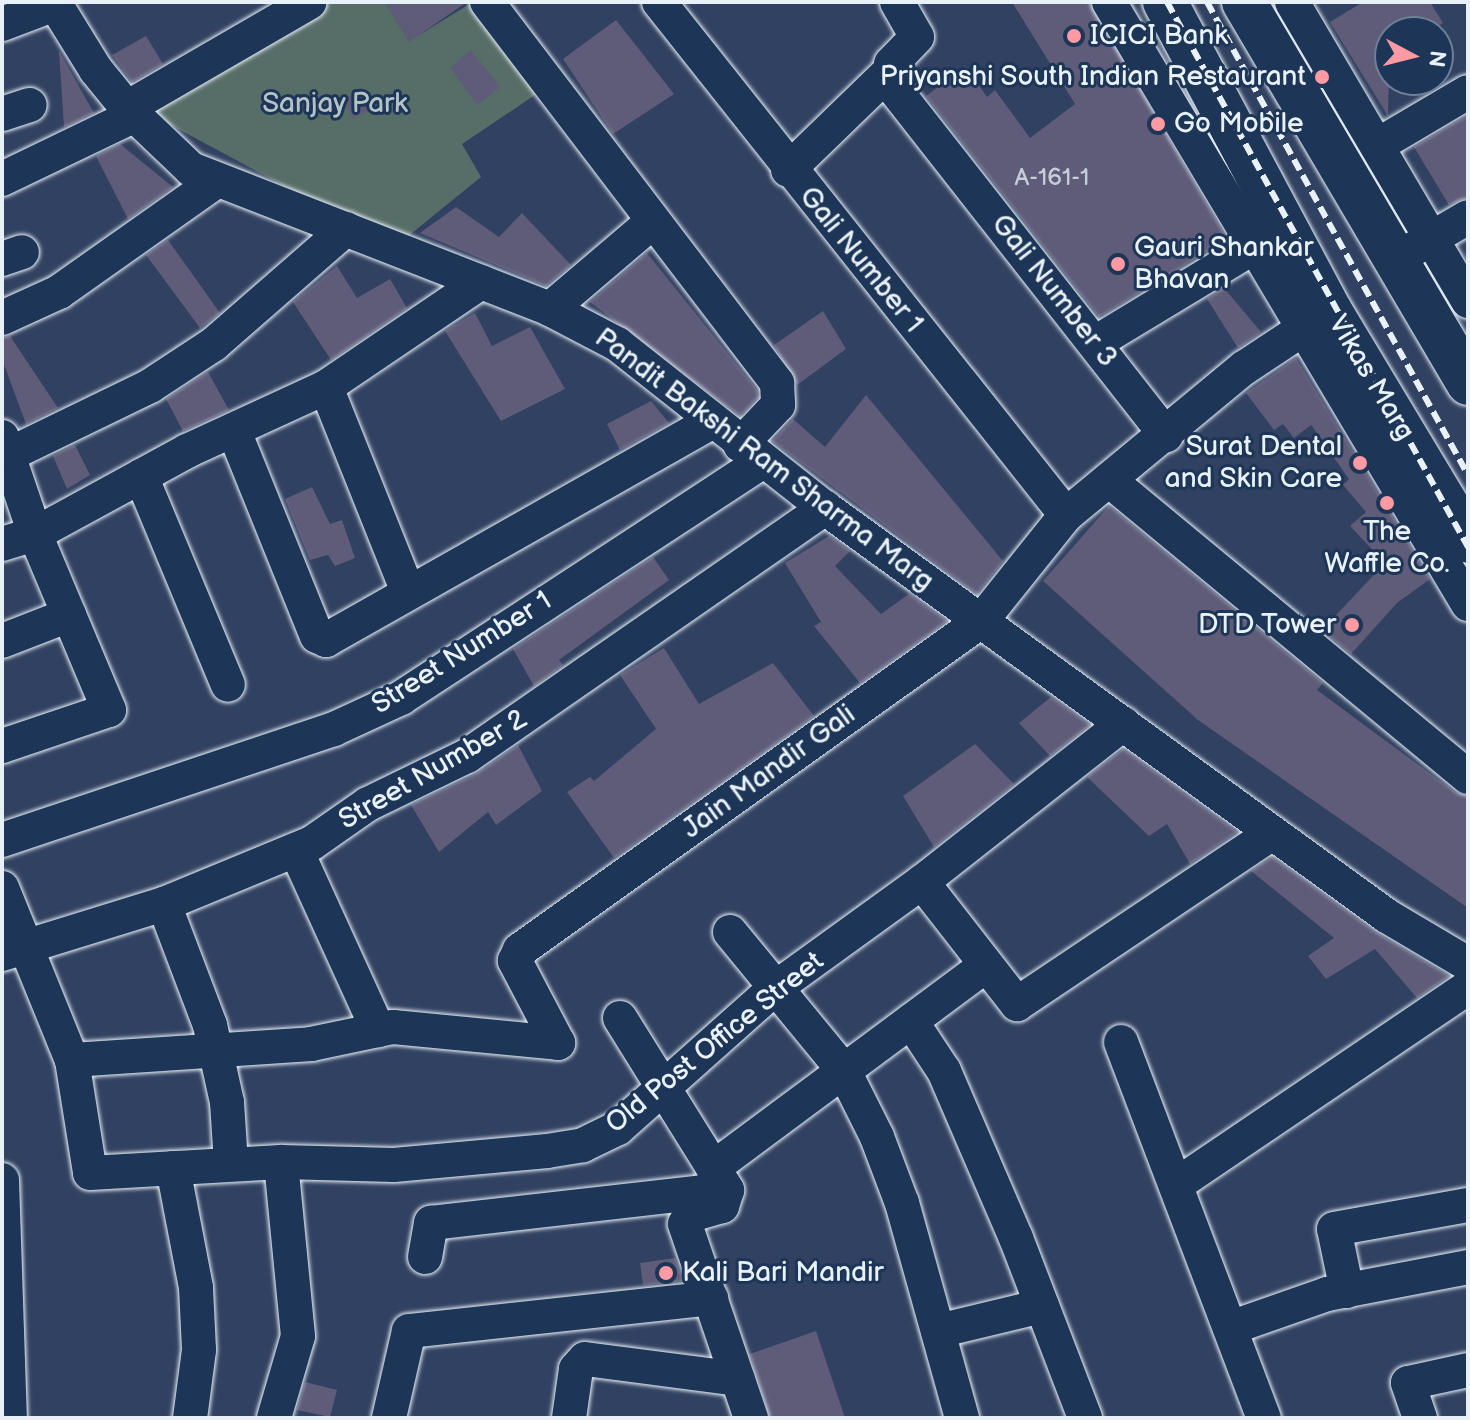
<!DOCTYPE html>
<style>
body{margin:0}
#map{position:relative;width:1470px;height:1420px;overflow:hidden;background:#314161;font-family:"Balsamiq Sans",sans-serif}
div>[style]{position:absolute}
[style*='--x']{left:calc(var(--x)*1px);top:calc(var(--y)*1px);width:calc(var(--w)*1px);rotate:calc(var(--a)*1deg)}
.green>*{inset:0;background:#576d68}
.building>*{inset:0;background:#5f5c79}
.roads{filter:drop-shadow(0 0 2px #e8f1f8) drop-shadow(0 0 2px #e8f1f8)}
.minor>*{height:34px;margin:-17px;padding:0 17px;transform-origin:17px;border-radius:17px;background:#1d3557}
.major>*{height:44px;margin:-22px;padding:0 22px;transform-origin:22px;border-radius:22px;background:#1d3557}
.rail>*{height:6px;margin-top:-3px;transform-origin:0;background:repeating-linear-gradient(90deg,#e8f1f8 0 12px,transparent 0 18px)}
.dots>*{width:22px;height:22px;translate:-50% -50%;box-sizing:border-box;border:4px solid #1d3557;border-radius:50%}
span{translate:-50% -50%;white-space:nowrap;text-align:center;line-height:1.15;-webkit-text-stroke:6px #1d3557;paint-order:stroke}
.number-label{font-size:24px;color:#c6ccd8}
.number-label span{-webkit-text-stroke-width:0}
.poi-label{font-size:28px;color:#e8f1f8}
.left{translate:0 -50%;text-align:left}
.right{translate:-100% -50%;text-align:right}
.park-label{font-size:28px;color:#b5c3c6}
.street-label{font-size:28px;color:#e8f1f8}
.frame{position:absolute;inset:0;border:4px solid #e8f1f8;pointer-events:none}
.north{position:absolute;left:1374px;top:16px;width:80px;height:80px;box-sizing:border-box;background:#1d3557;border:2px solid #6e8097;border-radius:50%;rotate:97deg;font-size:22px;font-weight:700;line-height:32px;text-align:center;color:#e8f1f8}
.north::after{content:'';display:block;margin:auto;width:28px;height:36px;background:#ff9aa2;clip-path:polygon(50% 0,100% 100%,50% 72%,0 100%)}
</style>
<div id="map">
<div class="green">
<i style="clip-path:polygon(318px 2px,385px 2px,409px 41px,473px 2px,544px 89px,462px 144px,481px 177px,396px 246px,141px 109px)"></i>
</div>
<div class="building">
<i style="clip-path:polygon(385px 2px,467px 2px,409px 42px)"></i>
<i style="clip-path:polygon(1012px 2px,1089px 2px,1227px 239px,1099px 317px,926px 96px,966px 66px,987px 97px,995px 90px,1030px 138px,1075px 104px)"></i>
<i style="clip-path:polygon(1363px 2px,1430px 2px,1443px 23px,1428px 32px,1390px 32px,1388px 116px,1330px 22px)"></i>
<i style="clip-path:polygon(616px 20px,674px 94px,613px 134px,563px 59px)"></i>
<i style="clip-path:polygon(146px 36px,163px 64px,132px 82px,112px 55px)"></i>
<i style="clip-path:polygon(471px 50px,500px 87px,477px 105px,450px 68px)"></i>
<i style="clip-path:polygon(59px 51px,94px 113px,64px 127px)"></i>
<i style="clip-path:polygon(363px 88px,373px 109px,353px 119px,343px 100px)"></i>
<i style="clip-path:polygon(1468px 115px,1468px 197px,1449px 205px,1414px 147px)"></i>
<i style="clip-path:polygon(120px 144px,173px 187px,128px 219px,96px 156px)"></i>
<i style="clip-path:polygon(456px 207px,499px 237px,522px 213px,571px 265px,546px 286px,420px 233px)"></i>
<i style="clip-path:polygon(168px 240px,220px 313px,200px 328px,146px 255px)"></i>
<i style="clip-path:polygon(647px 253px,757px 390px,758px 397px,740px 416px,590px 302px)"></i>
<i style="clip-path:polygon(337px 266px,357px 298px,390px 279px,407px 308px,331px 360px,293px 302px)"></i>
<i style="clip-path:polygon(1224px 288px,1261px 332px,1238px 348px,1207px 299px)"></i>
<i style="clip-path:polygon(823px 311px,846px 349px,797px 385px,774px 345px)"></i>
<i style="clip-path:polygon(475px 313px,492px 346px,530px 327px,565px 389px,501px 421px,445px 331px)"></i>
<i style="clip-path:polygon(10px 336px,58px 408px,26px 424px,2px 359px,2px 338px)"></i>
<i style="clip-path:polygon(1296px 358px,1430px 579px,1397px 603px,1351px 654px,1322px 630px,1385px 563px,1350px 526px,1366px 512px,1343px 485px,1349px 479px,1311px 425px,1294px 438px,1283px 424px,1274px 430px,1246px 393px)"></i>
<i style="clip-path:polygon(208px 372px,229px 410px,183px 431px,166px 399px)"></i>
<i style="clip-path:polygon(866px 395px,1003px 561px,977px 594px,772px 441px,793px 419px,825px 447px)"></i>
<i style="clip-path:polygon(651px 401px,669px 423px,620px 450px,607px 424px)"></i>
<i style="clip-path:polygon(75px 445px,90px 475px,67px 489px,53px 456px)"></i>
<i style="clip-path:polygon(312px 487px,330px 524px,342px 520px,355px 558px,335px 566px,328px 555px,310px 560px,285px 499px)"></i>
<i style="clip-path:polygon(1109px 506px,1323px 683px,1317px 690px,1455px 792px,1468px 796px,1468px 908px,1198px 720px,1043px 581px)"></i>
<i style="clip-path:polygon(829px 536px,850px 551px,835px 566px,881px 614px,909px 594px,947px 621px,860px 683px,814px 626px,821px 622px,785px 563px)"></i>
<i style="clip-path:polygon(653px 557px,669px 580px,559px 660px,563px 665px,534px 686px,513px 649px)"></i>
<i style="clip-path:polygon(664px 648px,699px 704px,773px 663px,814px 716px,614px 858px,567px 792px,590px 777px,594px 781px,656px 729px,620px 675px)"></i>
<i style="clip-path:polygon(1051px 697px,1090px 725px,1050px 756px,1019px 723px)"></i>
<i style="clip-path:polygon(975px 744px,1014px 784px,934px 847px,903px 796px)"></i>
<i style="clip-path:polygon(518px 745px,542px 791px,496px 825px,488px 812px,439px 852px,411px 805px,476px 774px)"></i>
<i style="clip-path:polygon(1123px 749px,1237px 832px,1190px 864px,1167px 824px,1149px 836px,1087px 777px)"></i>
<i style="clip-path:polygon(1272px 857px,1375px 932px,1449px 976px,1417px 998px,1375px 949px,1326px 979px,1308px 956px,1334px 938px,1251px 871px)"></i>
<i style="clip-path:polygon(675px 1258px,683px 1281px,643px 1285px,640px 1263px)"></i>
<i style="clip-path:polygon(816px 1331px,845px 1418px,770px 1418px,750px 1354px)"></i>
<i style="clip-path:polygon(305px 1382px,337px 1390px,330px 1417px,297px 1410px)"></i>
</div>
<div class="roads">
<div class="minor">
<i style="--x:54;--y:2;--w:80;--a:58.3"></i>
<i style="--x:96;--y:70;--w:49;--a:50.8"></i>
<i style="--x:127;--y:108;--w:88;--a:43.6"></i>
<i style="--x:191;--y:169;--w:385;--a:21.3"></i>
<i style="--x:550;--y:309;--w:76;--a:27.6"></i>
<i style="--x:617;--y:344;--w:265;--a:38.3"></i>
<i style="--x:825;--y:508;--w:694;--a:35.98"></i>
<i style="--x:1387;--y:916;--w:94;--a:30.7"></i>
<i style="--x:487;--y:2;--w:479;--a:52.7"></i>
<i style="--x:777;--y:383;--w:22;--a:87"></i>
<i style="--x:778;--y:405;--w:55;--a:133.5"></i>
<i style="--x:659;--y:2;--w:655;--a:51.57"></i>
<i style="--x:897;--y:2;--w:40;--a:60.3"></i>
<i style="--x:917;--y:37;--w:37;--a:134"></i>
<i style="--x:891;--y:64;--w:18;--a:96"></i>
<i style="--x:889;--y:82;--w:449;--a:51.9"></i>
<i style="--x:1109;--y:2;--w:701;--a:59.19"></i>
<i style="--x:1292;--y:2;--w:347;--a:59.5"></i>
<i style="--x:2;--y:24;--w:57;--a:-20.7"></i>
<i style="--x:127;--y:108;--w:211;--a:-30.1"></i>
<i style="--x:2;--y:114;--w:29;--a:-18"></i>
<i style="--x:1378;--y:145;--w:104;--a:-30.5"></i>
<i style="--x:788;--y:170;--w:139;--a:-44.1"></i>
<i style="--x:2;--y:179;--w:145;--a:-25.7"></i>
<i style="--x:1415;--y:248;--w:61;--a:-30.3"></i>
<i style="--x:2;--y:259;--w:21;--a:-19"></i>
<i style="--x:550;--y:309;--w:133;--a:-40.4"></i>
<i style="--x:2;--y:318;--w:63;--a:-24.5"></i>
<i style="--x:59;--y:292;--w:191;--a:-35.2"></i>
<i style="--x:1095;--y:343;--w:187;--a:-31.2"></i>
<i style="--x:326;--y:387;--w:221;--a:68.2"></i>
<i style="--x:234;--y:431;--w:221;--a:68"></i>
<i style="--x:317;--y:636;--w:10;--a:24"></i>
<i style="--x:326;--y:640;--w:442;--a:-29.5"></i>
<i style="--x:2;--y:437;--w:102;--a:71.2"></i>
<i style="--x:35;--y:534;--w:191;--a:67.2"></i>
<i style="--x:109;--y:710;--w:113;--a:161.4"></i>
<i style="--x:8;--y:455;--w:158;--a:-25.9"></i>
<i style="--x:150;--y:386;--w:77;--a:-33.3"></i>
<i style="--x:214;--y:344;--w:175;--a:-41.1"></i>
<i style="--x:141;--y:476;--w:226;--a:67.4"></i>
<i style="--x:1109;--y:480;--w:466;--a:39.6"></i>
<i style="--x:2;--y:544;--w:34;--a:-17"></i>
<i style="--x:35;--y:534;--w:173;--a:-28.6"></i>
<i style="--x:187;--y:451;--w:153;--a:-24.7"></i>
<i style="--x:326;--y:387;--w:187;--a:-34.1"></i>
<i style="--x:2;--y:641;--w:72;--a:-21.2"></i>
<i style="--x:2;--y:840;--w:350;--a:-18.5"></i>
<i style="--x:334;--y:729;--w:74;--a:-24.8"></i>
<i style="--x:401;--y:698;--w:430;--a:-33.2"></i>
<i style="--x:296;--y:850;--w:198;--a:65.5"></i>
<i style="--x:922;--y:882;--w:155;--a:52.1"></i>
<i style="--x:1017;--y:1004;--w:307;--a:-33.8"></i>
<i style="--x:2;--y:888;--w:186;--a:67.9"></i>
<i style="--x:72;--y:1060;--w:114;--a:80.9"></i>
<i style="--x:90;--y:1173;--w:191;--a:-3.3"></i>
<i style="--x:281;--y:1162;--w:113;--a:1.5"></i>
<i style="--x:394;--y:1165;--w:154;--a:-5.2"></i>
<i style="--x:547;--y:1151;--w:36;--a:-9"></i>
<i style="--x:583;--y:1145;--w:39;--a:-26"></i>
<i style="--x:618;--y:1128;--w:209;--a:-41.7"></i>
<i style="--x:774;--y:989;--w:183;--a:-35.9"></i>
<i style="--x:922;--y:882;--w:256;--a:-38.2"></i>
<i style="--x:164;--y:904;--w:129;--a:69.2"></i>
<i style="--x:210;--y:1025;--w:79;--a:77.6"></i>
<i style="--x:227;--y:1102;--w:62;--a:86.3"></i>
<i style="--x:730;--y:932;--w:180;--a:50.6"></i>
<i style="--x:844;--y:1071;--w:74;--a:63.4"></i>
<i style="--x:877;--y:1137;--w:71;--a:69.3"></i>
<i style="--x:902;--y:1203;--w:223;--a:74.4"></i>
<i style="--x:2;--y:954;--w:170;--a:-17.2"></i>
<i style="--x:164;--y:904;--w:160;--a:-22.4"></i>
<i style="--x:312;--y:843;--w:68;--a:-34.9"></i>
<i style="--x:368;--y:804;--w:110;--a:-25.9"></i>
<i style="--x:467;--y:756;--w:436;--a:-34.7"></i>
<i style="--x:620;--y:1018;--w:203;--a:58.1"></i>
<i style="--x:727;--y:1190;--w:17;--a:107"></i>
<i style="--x:722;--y:1206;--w:33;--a:164"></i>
<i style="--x:690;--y:1215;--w:10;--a:119"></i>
<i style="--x:685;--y:1224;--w:205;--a:71.2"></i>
<i style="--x:911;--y:1021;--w:60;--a:56.6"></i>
<i style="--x:944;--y:1071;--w:182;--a:66.7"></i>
<i style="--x:1016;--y:1238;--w:193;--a:69"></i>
<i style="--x:1121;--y:1042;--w:402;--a:69.2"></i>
<i style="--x:558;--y:1043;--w:93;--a:-117.7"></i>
<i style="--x:515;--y:961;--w:12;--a:-66"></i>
<i style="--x:520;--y:950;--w:566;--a:-35.51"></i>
<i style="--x:981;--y:621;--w:136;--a:-51.3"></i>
<i style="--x:1066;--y:515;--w:231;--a:-39.6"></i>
<i style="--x:1244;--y:368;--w:103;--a:-33.5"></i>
<i style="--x:72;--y:1060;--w:240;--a:-3.8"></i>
<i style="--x:311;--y:1044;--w:84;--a:-11.7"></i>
<i style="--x:393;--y:1027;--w:166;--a:5.5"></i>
<i style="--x:173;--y:1168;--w:122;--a:79.1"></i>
<i style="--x:196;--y:1288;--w:62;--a:87.2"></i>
<i style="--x:199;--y:1350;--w:69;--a:97.5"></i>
<i style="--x:713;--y:1168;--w:340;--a:-36.6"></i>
<i style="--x:2;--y:1180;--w:238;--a:88.1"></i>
<i style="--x:1176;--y:1185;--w:353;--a:-34.1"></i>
<i style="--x:425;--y:1257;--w:35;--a:-80"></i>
<i style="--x:431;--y:1223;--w:293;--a:-6.5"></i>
<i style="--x:1347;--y:1291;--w:63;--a:-101.8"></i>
<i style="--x:1334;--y:1229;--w:136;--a:-10.2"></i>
<i style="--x:1230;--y:1328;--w:103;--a:-19.3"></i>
<i style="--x:1327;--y:1294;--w:144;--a:-10.8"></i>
<i style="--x:938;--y:1331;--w:107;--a:-13.5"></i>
<i style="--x:274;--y:1418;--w:85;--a:-73.7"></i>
<i style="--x:298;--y:1336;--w:175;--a:-95.6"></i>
<i style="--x:389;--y:1418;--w:89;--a:-77.1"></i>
<i style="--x:409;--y:1331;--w:304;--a:-6.2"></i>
<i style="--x:569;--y:1418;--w:49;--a:-81.9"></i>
<i style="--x:576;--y:1369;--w:13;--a:-48"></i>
<i style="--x:585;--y:1359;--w:154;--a:7.4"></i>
<i style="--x:1420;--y:1418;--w:37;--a:-109"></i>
<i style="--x:1408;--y:1383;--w:61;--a:-12.2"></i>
</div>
<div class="major">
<i style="--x:1165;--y:2;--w:350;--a:61.9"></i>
<i style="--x:1330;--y:311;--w:268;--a:59"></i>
<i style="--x:1244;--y:2;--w:442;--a:59.5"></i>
</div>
</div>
<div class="rail">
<i style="--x:1167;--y:2;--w:623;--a:61.09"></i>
<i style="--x:1207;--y:2;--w:540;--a:61.11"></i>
</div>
<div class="dots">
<i style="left:1074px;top:36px;background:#ff9aa2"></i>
<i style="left:1322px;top:77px;background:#ff9aa2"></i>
<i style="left:1158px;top:124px;background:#ff9aa2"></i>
<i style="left:1118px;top:264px;background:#ff9aa2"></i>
<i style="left:1360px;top:463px;background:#ff9aa2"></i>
<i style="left:1387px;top:503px;background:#ff9aa2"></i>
<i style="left:1352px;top:625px;background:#ff9aa2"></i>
<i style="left:666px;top:1273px;background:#ff9aa2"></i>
</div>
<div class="number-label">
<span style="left:1052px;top:178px">A-161-1</span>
</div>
<div class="poi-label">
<span class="left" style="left:1090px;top:36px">ICICI Bank</span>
<span class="right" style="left:1306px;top:77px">Priyanshi South Indian Restaurant</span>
<span class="left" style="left:1174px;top:124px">Go Mobile</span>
<span class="left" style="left:1134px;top:264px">Gauri Shankar<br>Bhavan</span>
<span class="right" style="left:1342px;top:463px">Surat Dental<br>and Skin Care</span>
<span style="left:1387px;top:548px">The<br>Waffle Co.</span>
<span class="right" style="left:1336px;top:625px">DTD Tower</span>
<span class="left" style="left:682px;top:1273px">Kali Bari Mandir</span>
</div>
<div class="park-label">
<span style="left:335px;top:104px">Sanjay Park</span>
</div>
<div class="street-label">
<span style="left:861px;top:260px;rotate:51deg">Gali Number 1</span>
<span style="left:1054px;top:291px;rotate:52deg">Gali Number 3</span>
<span style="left:1371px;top:378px;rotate:59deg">Vikas Marg</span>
<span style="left:764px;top:460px;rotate:37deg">Pandit Bakshi Ram Sharma Marg</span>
<span style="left:462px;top:653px;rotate:-32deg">Street Number 1</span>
<span style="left:433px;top:770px;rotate:-30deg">Street Number 2</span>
<span style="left:769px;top:772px;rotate:-36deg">Jain Mandir Gali</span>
<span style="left:715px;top:1043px;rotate:-39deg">Old Post Office Street</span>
</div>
<div class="frame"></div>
<div class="north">N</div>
</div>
